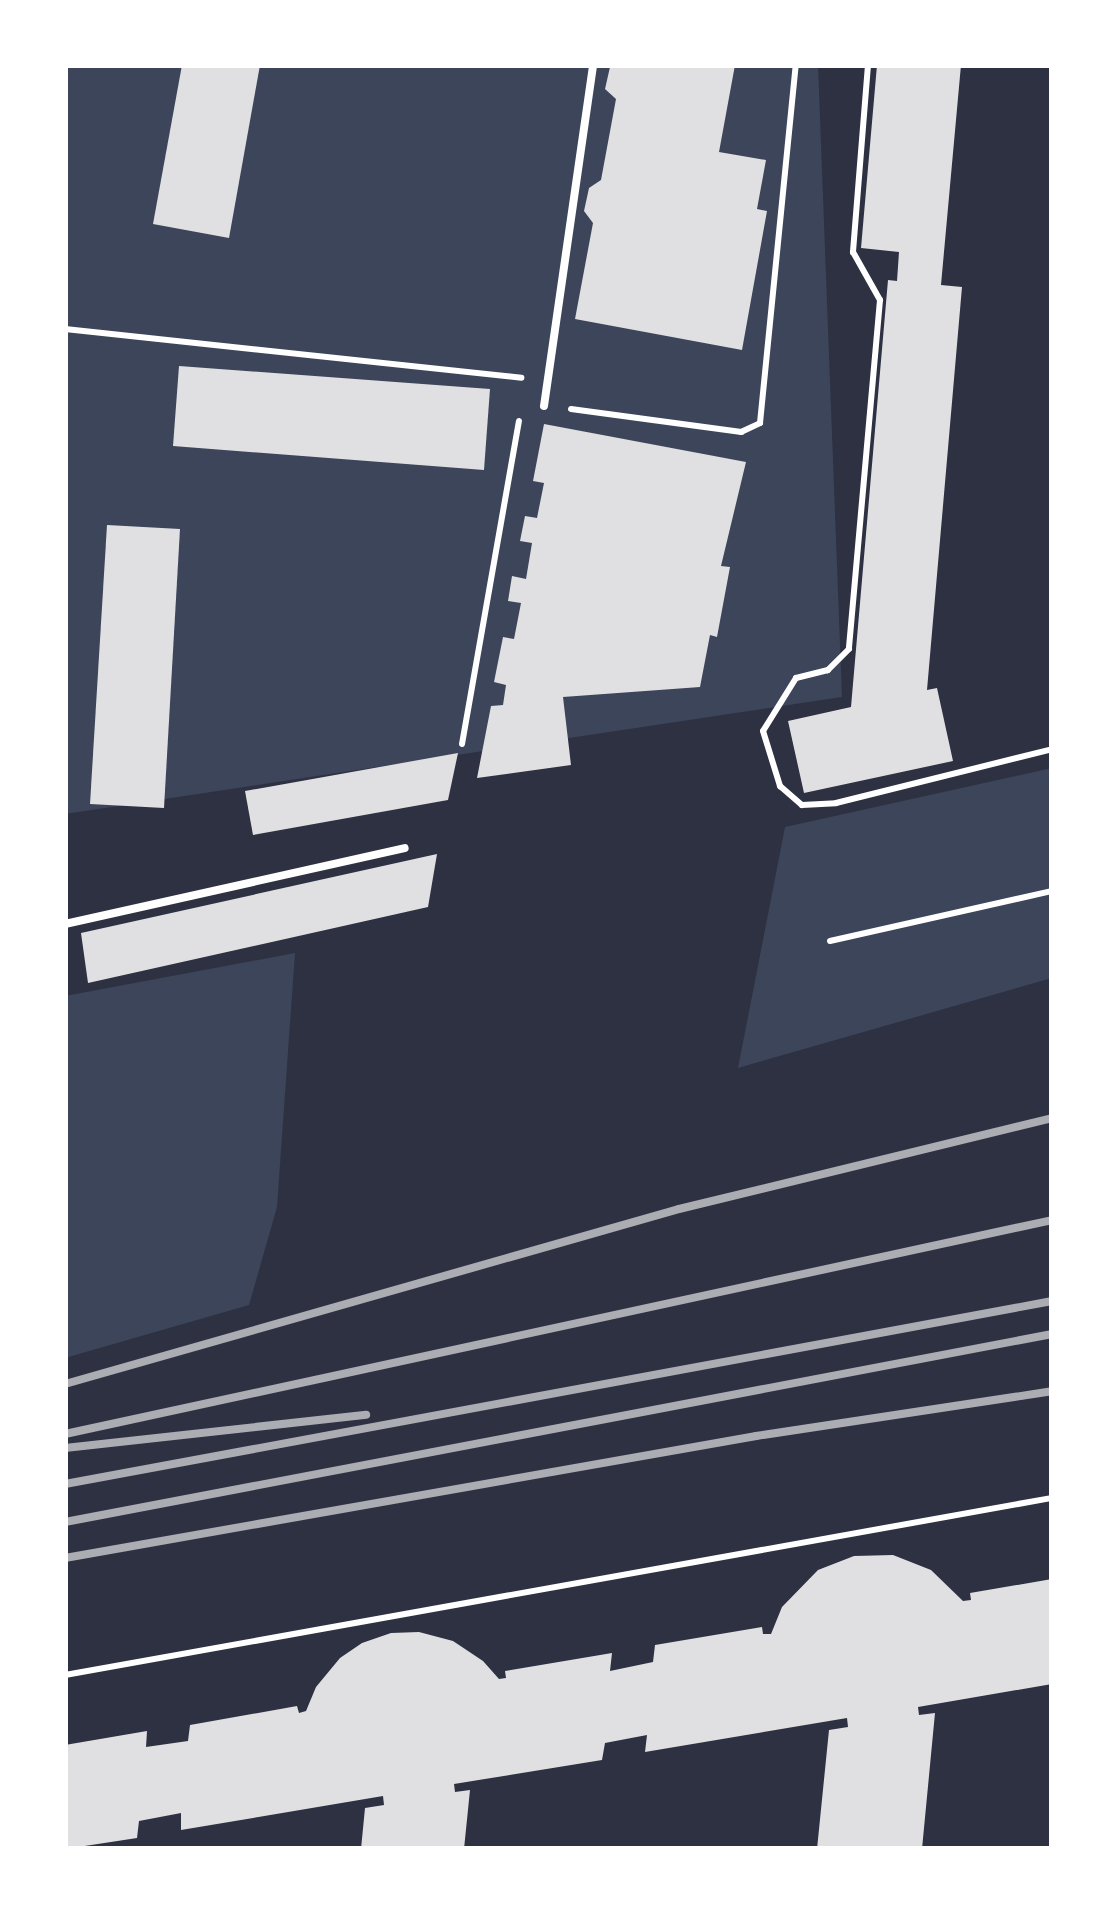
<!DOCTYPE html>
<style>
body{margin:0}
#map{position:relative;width:1117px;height:1914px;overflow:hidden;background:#2d3142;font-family:Mulish,sans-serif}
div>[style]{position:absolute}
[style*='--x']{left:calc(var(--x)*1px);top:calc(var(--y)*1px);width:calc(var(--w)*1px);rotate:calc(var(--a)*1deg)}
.green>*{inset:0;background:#3c4559}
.building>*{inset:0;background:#e0e0e3}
.path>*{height:6px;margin:-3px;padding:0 3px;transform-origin:3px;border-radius:3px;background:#fff}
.service>*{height:8px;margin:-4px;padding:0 4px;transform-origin:4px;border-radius:4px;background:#fff}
.rail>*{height:8px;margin:-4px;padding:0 4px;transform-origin:4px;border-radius:4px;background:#abadb3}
span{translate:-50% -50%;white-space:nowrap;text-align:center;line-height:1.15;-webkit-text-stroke:8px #fff;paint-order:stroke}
.frame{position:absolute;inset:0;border:68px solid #fff;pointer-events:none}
</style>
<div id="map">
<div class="green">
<i style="clip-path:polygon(65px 65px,818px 65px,842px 697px,65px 814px)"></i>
<i style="clip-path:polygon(1052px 768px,1052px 978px,738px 1068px,785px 827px)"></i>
<i style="clip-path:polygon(295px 953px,277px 1207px,249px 1305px,65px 1358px,65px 996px)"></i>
</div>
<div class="building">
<i style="clip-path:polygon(182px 65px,260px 65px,229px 238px,153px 224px)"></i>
<i style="clip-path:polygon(735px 65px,719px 152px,766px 160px,757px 209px,767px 211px,742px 350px,575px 319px,593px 223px,584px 211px,589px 188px,601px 180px,616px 99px,605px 89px,610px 67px)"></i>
<i style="clip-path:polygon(877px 65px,961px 65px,941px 285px,962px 287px,927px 690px,937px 688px,953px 761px,804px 793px,788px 721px,851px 707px,888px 280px,897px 281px,899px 252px,861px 248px)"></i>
<i style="clip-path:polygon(179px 366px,490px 389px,484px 470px,173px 446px)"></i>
<i style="clip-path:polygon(544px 424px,746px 462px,721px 566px,730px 567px,717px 637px,710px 635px,700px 687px,563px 697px,571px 765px,477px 778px,491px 706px,503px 705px,506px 685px,494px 682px,503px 637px,514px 639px,521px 603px,508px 601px,512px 576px,526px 579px,532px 543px,520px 541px,525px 516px,537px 518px,544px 483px,533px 481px)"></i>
<i style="clip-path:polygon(107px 525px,180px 529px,164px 808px,90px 804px)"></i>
<i style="clip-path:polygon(458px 753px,448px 800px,253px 835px,245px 791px)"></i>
<i style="clip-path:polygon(437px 854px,428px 907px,88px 983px,81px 933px)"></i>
<i style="clip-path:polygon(893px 1555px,931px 1570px,963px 1601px,971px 1600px,970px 1593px,1052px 1579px,1052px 1684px,918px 1707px,919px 1715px,935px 1713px,922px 1849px,817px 1849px,829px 1730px,848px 1727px,847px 1718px,645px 1752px,647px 1735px,605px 1743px,602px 1760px,454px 1784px,455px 1792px,470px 1790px,464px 1849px,361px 1849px,365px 1808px,384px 1805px,383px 1796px,181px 1830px,181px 1813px,139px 1821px,137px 1838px,65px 1849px,65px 1745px,147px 1731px,146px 1747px,188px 1741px,190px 1725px,297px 1706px,299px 1713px,306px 1711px,316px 1687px,340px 1658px,362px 1643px,391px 1633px,419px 1632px,453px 1641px,483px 1661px,499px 1679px,506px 1678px,505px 1671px,612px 1653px,610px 1671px,653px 1662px,655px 1645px,762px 1627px,763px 1634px,771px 1634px,782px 1607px,818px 1570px,854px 1556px)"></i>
</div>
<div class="path">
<i style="--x:868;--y:65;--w:188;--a:94.6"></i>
<i style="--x:853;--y:252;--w:55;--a:60.6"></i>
<i style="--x:880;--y:300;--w:350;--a:95.1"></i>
<i style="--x:849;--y:649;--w:30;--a:135"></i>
<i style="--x:828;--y:670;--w:33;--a:166"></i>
<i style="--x:796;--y:678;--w:62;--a:121.9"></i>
<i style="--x:763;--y:731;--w:58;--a:72.8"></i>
<i style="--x:780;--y:786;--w:29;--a:41"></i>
<i style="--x:802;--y:805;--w:34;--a:-3"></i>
<i style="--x:836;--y:803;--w:223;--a:-14"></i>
<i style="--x:65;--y:329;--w:459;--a:6.1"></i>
<i style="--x:571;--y:409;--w:172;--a:7.7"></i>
<i style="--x:741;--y:432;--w:21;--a:-25"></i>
<i style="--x:760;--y:423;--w:360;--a:-84.3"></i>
<i style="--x:462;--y:744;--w:328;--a:-80"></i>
<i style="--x:830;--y:941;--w:228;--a:-12.7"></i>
<i style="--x:65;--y:1675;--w:1003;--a:-10.17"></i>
</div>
<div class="service">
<i style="--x:544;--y:406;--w:345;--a:-81.8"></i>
<i style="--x:65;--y:924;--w:348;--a:-12.6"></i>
</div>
<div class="rail">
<i style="--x:65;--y:1384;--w:638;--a:-15.91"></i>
<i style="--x:679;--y:1209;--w:384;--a:-13.7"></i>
<i style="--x:65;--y:1434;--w:1010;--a:-12.23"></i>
<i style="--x:65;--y:1448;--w:303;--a:-6.3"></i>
<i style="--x:65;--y:1484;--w:1004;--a:-10.5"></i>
<i style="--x:65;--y:1522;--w:1005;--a:-10.78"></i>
<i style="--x:65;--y:1558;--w:702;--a:-10.01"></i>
<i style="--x:756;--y:1436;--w:299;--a:-8.6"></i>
</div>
<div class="frame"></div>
</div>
